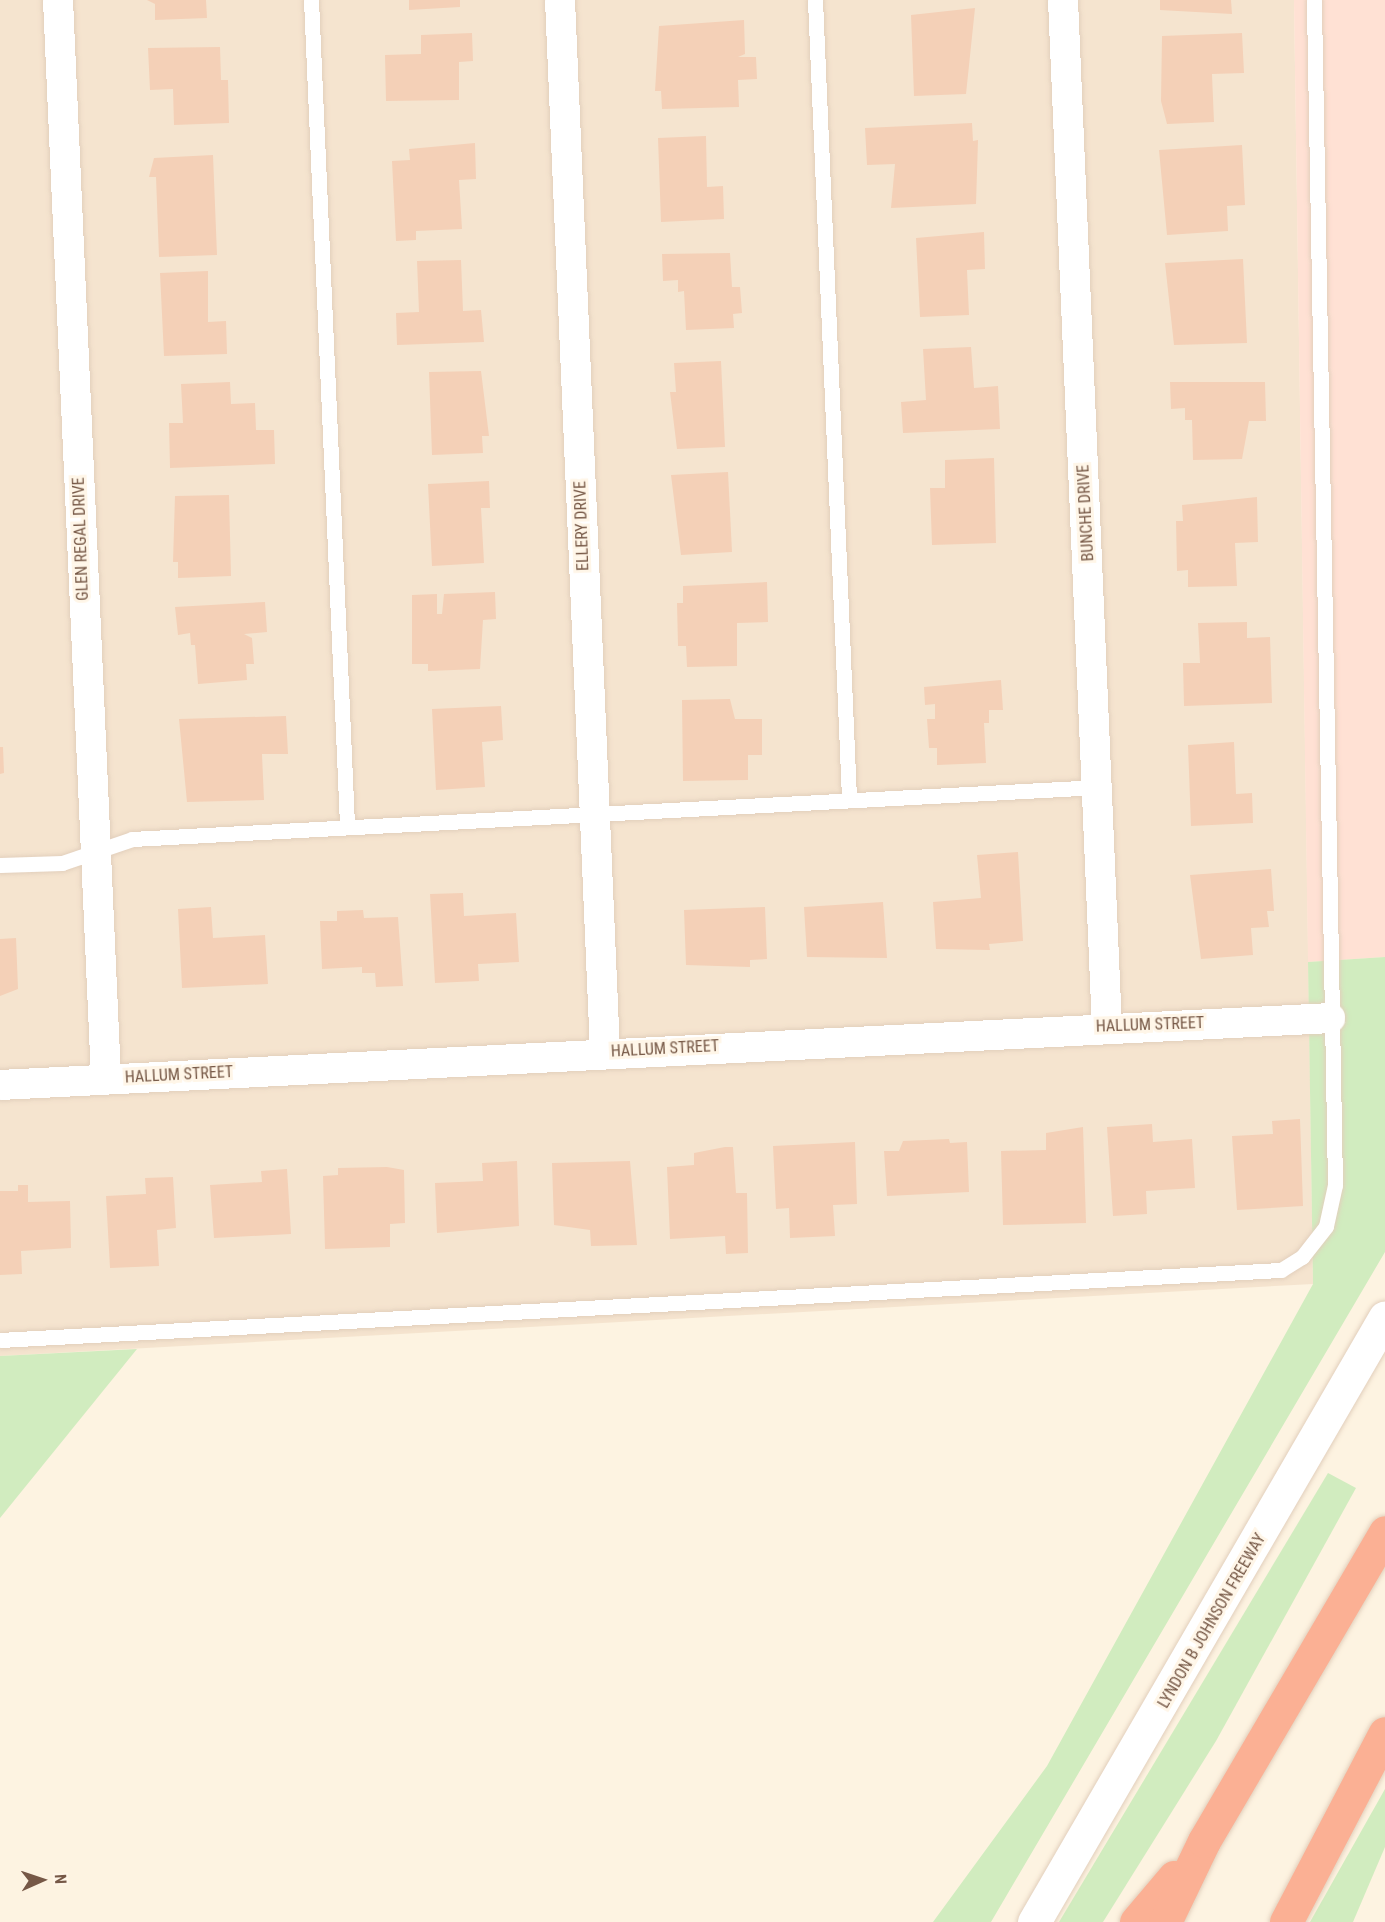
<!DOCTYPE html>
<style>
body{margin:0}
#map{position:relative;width:1385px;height:1922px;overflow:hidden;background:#fdf3e1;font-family:"Roboto Condensed",sans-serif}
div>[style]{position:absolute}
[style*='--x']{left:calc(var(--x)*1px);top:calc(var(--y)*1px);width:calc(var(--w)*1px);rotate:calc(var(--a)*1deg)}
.residential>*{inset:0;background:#f5e4cf}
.commercial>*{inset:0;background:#ffe1d4}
.green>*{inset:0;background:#d1ecbf}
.building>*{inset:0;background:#f4d0b7}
.roads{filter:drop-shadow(0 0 2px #e2cfbc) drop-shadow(0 0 2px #e2cfbc)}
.service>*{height:15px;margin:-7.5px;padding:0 7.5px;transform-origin:7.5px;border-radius:7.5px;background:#fff}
.minor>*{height:30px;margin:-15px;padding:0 15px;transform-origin:15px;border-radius:15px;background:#fff}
.secondary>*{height:33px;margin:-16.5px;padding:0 16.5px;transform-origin:16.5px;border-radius:16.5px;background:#fff}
.motorway>*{height:33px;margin:-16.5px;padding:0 16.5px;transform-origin:16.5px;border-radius:16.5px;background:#fbb094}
span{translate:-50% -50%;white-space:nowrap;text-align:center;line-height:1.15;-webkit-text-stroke:6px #fff6e8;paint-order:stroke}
.street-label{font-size:16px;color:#765846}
.north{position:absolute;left:12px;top:1850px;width:60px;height:60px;-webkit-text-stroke:4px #fff6e8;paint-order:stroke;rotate:87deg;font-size:16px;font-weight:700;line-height:24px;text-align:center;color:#765846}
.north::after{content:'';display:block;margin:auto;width:21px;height:27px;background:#765846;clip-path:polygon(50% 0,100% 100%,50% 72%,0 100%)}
</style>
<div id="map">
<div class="residential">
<i style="clip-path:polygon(0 0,1294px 0,1313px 1284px,0 1356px)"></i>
</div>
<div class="commercial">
<i style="clip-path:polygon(1294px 0,1385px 0,1385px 957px,1308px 962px)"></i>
</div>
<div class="green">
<i style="clip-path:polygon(1385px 957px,1385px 1252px,991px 1922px,933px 1922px,1047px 1766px,1313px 1284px,1308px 962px)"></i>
<i style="clip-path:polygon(137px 1349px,0 1518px,0 1356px)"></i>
<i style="clip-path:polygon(1328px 1473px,1356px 1488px,1216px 1741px,1103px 1922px,1059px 1922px)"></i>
<i style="clip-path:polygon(1385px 1789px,1385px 1847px,1353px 1922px,1310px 1922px)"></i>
</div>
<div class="building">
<i style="clip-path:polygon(147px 0,206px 0,207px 18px,155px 20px,155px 4px)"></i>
<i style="clip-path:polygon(409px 0,460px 0,460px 7px,409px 10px)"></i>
<i style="clip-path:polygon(1160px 0,1231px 0,1232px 14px,1160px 10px)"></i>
<i style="clip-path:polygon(975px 8px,966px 94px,914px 96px,911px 15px)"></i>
<i style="clip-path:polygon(744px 20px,745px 54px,738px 57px,756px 57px,757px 79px,738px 80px,739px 107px,662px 109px,661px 91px,655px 91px,659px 26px)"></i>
<i style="clip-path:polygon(472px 33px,473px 61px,459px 62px,459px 100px,386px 101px,385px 55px,421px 54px,421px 35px)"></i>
<i style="clip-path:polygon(1242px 33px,1244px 73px,1212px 74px,1214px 122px,1167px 124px,1161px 101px,1162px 36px)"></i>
<i style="clip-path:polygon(220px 47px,221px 80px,228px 80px,229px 123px,174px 125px,173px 89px,150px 90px,148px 48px)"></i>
<i style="clip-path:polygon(972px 123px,973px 141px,978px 140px,976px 204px,891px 208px,895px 164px,867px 165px,865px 128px)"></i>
<i style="clip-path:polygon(706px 136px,707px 187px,723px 186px,724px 219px,661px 222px,658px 138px)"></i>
<i style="clip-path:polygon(475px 143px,476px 179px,459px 180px,462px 229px,416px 231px,416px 240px,396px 241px,392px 161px,410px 160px,409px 149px)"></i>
<i style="clip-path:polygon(1242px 145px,1245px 205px,1227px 206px,1228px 231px,1167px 235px,1159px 150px)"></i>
<i style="clip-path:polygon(213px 155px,217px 255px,159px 257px,156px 177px,149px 177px,154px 158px)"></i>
<i style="clip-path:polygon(984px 232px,985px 269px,967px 270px,969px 315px,920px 317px,916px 238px)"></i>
<i style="clip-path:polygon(730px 253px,732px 287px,740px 287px,742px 313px,733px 314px,734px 328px,686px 330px,684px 291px,678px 292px,678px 280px,663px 281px,662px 254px)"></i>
<i style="clip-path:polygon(1243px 259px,1247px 343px,1174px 345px,1165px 263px)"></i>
<i style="clip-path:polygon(461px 260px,463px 311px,481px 310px,484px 342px,397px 345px,396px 313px,419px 312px,417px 261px)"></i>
<i style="clip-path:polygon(208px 271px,208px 322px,226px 321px,227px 354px,164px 356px,160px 273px)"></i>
<i style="clip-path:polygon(971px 347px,974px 388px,998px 386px,1000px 429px,903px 433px,901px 402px,926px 400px,923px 349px)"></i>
<i style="clip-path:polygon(721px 361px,725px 447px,677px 449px,670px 392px,676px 392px,674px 363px)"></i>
<i style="clip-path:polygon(481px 371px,489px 436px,482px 436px,483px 453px,432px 455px,429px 372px)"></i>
<i style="clip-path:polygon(230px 382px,231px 404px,255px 403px,256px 430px,274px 430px,275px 464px,170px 468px,169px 423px,183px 423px,181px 384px)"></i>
<i style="clip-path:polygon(1170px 382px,1265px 382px,1266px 421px,1249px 421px,1242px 459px,1193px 460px,1192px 420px,1185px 420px,1185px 408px,1171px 409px)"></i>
<i style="clip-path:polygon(994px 458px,996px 543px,932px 545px,930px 488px,945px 488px,945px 460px)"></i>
<i style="clip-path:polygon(728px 472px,732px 552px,681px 555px,671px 475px)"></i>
<i style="clip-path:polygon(489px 481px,490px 508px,481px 508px,484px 563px,432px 566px,428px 484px)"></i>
<i style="clip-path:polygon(229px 495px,231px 576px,178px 578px,178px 562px,173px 562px,175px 496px)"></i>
<i style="clip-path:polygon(1257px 497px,1258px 542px,1235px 543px,1237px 586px,1188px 587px,1188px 570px,1177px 571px,1176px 521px,1183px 521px,1182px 505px)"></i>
<i style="clip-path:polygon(767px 582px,768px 622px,737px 623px,737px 666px,687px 667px,686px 646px,678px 646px,677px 603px,683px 603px,683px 586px)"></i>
<i style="clip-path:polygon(495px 592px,496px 619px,483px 620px,480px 669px,428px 671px,428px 664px,412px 664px,412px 595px,437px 594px,437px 614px,442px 614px,444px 594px)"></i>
<i style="clip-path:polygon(265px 602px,267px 632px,244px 634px,252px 638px,254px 664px,246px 664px,247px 680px,198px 684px,195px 645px,191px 645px,190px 633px,178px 635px,175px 607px)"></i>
<i style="clip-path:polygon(1247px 622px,1247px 638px,1270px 637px,1272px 703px,1184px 706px,1183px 663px,1200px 663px,1198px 623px)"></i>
<i style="clip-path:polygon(1001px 680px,1003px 710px,989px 710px,989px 723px,984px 723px,986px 763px,937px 765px,937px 748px,929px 748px,927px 719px,935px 719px,935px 704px,925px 705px,924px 687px)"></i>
<i style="clip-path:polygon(730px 699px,735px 719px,762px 719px,762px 755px,748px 755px,748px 780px,683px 781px,682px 700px)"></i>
<i style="clip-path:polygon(501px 706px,503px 740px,482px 742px,485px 787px,436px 790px,432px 709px)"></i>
<i style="clip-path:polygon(286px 716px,288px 754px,262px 754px,264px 800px,187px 802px,179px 719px)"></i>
<i style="clip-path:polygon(1234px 742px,1236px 794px,1252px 793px,1253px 823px,1191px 826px,1188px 745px)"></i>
<i style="clip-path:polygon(0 747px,3px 747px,4px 773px,0 774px)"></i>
<i style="clip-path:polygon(1018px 852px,1023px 941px,989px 944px,990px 950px,936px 949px,933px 902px,981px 898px,977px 855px)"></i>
<i style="clip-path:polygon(1271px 869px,1274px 911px,1267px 911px,1269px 927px,1251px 928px,1253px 955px,1201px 959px,1190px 875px)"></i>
<i style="clip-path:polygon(463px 893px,464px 916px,516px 913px,519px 962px,478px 964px,479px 981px,435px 983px,430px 894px)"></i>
<i style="clip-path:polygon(883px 902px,887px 958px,807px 957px,804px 907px)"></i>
<i style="clip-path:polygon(211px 907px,213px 938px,265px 935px,268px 984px,182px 988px,178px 909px)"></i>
<i style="clip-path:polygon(765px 907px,767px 959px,750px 960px,750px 967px,686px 965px,684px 910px)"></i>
<i style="clip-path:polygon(363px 910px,364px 918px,398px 917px,403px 986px,376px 987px,375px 973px,362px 973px,362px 967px,322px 969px,320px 921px,337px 921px,337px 911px)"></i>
<i style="clip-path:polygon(16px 938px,18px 989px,0 996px,0 939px)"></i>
<i style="clip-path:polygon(1300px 1119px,1303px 1206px,1237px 1210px,1232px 1136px,1273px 1134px,1272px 1121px)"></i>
<i style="clip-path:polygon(1152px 1124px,1153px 1142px,1192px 1139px,1195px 1188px,1146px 1191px,1147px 1214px,1113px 1216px,1107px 1127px)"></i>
<i style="clip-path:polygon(1083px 1127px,1086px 1223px,1003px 1225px,1001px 1151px,1046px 1150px,1046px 1133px)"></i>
<i style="clip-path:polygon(949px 1139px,950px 1143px,967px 1142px,969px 1192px,887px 1196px,884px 1151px,899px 1151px,903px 1141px)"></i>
<i style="clip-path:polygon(855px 1142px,857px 1204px,833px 1205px,835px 1236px,790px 1238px,789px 1208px,776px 1209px,773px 1146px)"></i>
<i style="clip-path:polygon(725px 1147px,733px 1147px,736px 1193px,747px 1193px,748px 1253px,726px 1254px,725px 1236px,670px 1239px,667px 1167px,694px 1165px,694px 1153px)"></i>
<i style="clip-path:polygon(517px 1161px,519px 1226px,437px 1233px,435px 1183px,483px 1181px,482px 1163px)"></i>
<i style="clip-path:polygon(630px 1161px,637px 1245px,591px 1246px,590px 1230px,554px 1225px,552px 1163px)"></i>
<i style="clip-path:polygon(387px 1167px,404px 1170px,405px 1223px,390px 1224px,390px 1247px,325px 1249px,323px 1176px,338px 1175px,338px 1168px)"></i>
<i style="clip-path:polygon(287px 1169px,291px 1234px,214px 1238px,210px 1185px,262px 1182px,261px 1171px)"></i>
<i style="clip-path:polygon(173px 1177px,176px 1228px,157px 1230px,159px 1266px,110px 1268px,106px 1196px,146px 1194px,145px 1178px)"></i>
<i style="clip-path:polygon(18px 1185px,28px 1185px,28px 1202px,70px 1201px,71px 1248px,21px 1251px,22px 1274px,0 1275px,0 1191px,18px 1191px)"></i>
</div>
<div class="roads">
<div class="service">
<i style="--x:311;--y:0;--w:827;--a:87.5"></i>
<i style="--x:815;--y:0;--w:800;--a:87.56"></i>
<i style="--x:0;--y:865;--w:62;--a:-1.8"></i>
<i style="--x:62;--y:863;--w:74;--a:-18.9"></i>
<i style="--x:132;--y:839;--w:967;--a:-3.08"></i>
<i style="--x:0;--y:1340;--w:1283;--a:-3.13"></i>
<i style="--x:1281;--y:1270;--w:25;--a:-32"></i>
<i style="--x:1302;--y:1257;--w:39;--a:-52"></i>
<i style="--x:1326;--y:1226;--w:42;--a:-77.6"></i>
<i style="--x:1335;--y:1185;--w:1185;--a:-91.02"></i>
</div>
<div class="minor">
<i style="--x:58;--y:0;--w:1080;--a:87.45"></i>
<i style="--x:560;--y:0;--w:1053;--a:87.55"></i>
<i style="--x:1063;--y:0;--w:1028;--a:87.55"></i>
<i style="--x:0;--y:1085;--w:1332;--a:-2.88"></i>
</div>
<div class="secondary">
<i style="--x:1034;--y:1922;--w:699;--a:-59.88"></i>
</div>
<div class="motorway">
<i style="--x:1136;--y:1922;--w:59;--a:-49.8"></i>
<i style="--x:1165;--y:1922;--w:90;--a:-64.3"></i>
<i style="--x:1204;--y:1841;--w:358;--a:-59.6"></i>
<i style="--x:1286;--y:1922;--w:213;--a:-62.4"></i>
</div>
</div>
<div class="street-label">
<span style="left:1086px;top:513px;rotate:-93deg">BUNCHE DRIVE</span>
<span style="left:582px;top:526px;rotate:-92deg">ELLERY DRIVE</span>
<span style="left:81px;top:539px;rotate:-92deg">GLEN REGAL DRIVE</span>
<span style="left:1150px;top:1025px;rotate:-2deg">HALLUM STREET</span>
<span style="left:665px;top:1049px;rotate:-3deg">HALLUM STREET</span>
<span style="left:179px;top:1075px;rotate:-3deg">HALLUM STREET</span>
<span style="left:1212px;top:1621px;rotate:-60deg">LYNDON B JOHNSON FREEWAY</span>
</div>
<div class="north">N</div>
</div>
